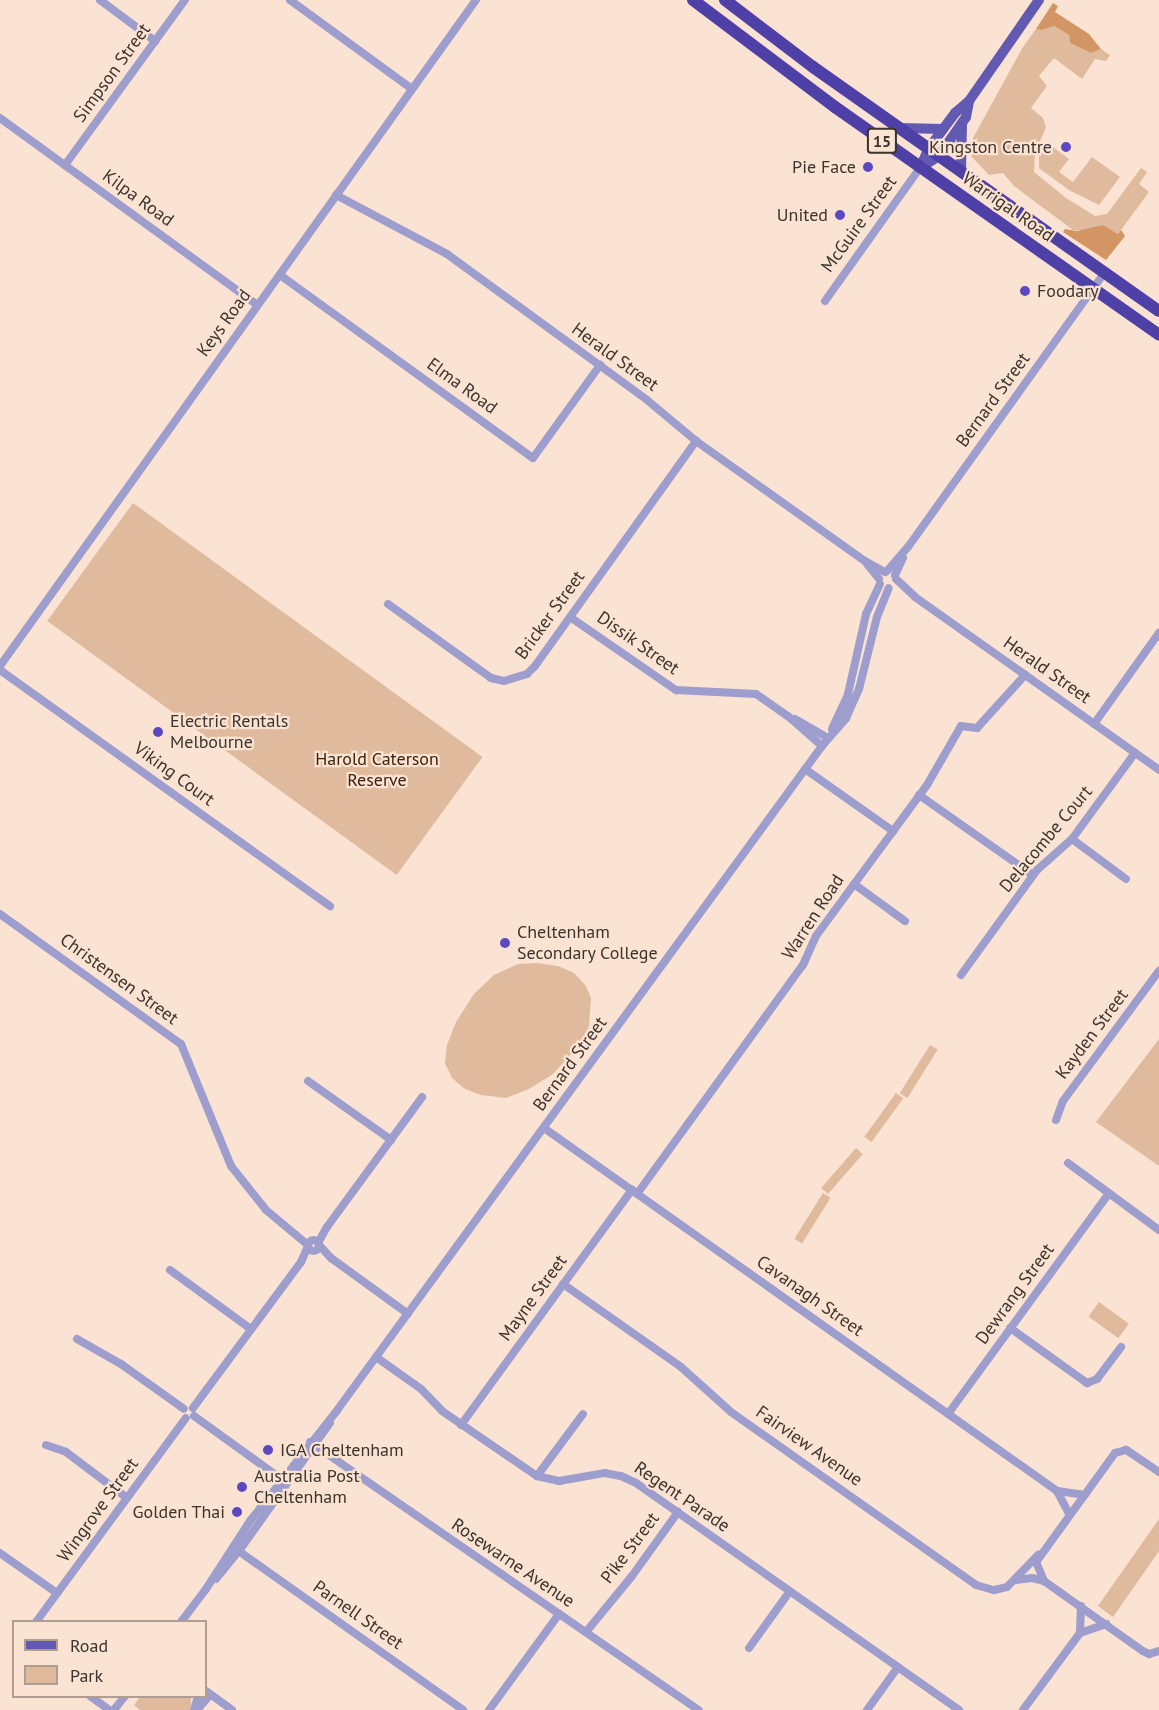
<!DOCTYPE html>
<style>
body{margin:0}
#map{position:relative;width:1159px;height:1710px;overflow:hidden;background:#fae3d2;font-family:"PT Sans",sans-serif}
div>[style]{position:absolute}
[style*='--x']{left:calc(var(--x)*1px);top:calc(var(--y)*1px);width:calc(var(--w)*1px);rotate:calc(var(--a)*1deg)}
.green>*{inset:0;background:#e0ba9c;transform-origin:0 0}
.forest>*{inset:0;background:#d29563}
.minor>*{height:8px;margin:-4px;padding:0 4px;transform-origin:4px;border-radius:4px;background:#9d9dce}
.minor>.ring{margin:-4px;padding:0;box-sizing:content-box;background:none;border:8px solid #9d9dce;border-radius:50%}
.major>*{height:10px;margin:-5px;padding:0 5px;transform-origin:5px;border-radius:5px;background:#625ab2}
.highway>*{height:12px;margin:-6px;padding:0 6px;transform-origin:6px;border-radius:6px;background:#4f40a7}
.dots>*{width:16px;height:16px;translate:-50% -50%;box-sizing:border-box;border:3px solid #fae3d2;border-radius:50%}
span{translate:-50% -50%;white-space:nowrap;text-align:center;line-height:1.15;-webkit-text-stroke:4.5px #fae3d2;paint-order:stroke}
.shield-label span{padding:2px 4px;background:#fae3d2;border:2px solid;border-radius:4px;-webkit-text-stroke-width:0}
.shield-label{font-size:16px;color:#3c332d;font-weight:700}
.street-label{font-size:18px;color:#3c332d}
.poi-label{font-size:18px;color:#3c332d}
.right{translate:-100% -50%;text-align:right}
.left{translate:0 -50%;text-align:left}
.park-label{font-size:18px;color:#3d230d}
.legend{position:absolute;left:12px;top:1620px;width:195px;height:78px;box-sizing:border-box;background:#fae3d2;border:2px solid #ae9d90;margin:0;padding:8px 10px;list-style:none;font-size:18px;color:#3c332d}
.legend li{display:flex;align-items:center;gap:12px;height:30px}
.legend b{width:30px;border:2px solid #ae9d90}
</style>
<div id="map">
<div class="green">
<i style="clip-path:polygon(1054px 26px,1069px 35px,1070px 43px,1091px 53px,1101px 49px,1110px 55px,1106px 61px,1095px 59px,1082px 79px,1054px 58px,1039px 76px,1047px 86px,1031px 108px,1043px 118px,1046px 127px,1035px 153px,1034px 172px,1066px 198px,1095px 216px,1107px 214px,1141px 168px,1147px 172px,1139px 184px,1149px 192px,1118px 234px,1103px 225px,1087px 230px,1073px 230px,1014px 186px,1003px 173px,989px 175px,972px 157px,973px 138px,1023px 47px,1036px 29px,1042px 30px)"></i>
<i style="clip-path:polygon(1046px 142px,1069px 159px,1059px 172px,1073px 182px,1092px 157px,1120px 177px,1099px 205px,1069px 190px,1039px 168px,1039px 154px)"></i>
<i style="left:133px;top:503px;width:432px;height:146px;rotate:36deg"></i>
<i style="clip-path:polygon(537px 963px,558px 966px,574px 973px,586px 986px,591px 998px,589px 1027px,574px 1051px,553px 1074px,529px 1089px,506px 1098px,481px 1095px,465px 1089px,452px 1078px,445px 1063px,447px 1045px,456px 1022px,474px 994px,494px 975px,518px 964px)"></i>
<i style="clip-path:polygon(1159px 1039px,1159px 1166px,1096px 1122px)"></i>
<i style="left:930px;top:1045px;width:9px;height:57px;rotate:32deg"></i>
<i style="left:896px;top:1093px;width:9px;height:54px;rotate:36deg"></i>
<i style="left:856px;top:1148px;width:9px;height:53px;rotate:41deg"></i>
<i style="left:823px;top:1193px;width:9px;height:54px;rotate:32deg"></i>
<i style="left:1099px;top:1302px;width:37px;height:18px;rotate:36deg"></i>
<i style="clip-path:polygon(1159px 1519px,1159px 1551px,1113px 1617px,1098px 1606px)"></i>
<i style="clip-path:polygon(140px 1697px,191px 1697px,191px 1705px,190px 1710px,140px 1710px,134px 1705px)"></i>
</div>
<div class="forest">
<i style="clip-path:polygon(1053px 3px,1058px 6px,1055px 12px,1089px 34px,1101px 49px,1091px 53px,1070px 43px,1069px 35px,1054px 26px,1042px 30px,1036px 29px)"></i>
<i style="clip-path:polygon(1103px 225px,1118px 234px,1121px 230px,1125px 236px,1106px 260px,1063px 232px,1065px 229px,1077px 231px)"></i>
</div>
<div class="minor">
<i style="--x:100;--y:0;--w:69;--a:36.7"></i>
<i style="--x:290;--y:0;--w:151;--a:36.1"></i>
<i style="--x:0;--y:118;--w:318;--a:36"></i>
<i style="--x:65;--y:165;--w:204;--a:-54"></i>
<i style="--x:336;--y:195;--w:126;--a:28"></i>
<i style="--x:447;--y:254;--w:248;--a:36.1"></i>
<i style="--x:647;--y:400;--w:64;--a:39.9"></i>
<i style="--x:696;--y:441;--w:207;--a:35.4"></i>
<i style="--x:865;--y:561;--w:23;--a:29"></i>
<i style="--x:280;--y:275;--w:312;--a:35.9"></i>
<i style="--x:533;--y:458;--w:115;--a:-54.2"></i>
<i style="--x:825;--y:301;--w:163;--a:-54.5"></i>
<i style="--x:867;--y:564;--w:19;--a:51"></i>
<i style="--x:887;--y:571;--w:32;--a:-49"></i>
<i style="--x:908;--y:547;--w:337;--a:-54.4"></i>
<i style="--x:895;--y:575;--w:19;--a:-65"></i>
<i style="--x:896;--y:579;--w:26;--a:43"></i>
<i style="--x:915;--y:597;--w:299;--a:35.3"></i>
<i style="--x:388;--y:604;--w:127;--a:35.7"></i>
<i style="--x:491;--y:678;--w:13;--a:13"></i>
<i style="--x:504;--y:681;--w:24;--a:-17"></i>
<i style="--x:527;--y:674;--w:11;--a:-45"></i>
<i style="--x:535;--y:666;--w:277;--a:-54.4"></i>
<i style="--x:570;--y:617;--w:129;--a:34.6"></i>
<i style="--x:676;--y:690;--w:80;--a:2.9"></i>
<i style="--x:756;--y:694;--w:40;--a:34.9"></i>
<i style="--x:789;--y:717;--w:44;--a:41.3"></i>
<i style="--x:0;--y:666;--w:819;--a:-54.45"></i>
<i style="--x:0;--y:670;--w:406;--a:35.6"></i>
<i style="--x:795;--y:719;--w:38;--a:30"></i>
<i style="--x:1094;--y:724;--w:112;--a:-54.5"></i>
<i style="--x:832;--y:729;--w:38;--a:-65"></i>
<i style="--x:848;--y:694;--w:82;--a:-77.3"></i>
<i style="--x:866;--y:614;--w:33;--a:-65"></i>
<i style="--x:805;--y:769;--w:108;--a:35.2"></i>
<i style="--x:919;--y:795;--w:139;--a:35.1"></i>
<i style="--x:1072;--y:839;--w:67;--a:36.5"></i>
<i style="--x:854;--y:884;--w:63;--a:36"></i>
<i style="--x:0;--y:914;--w:223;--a:35.7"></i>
<i style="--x:181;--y:1044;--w:132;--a:67.7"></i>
<i style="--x:231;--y:1166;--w:56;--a:51.5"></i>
<i style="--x:266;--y:1210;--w:55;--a:39.8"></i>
<i style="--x:961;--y:975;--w:130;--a:-54.1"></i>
<i style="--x:1037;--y:870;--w:47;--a:-41.5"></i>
<i style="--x:1072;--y:839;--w:107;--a:-53.8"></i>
<i style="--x:308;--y:1081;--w:102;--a:35.4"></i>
<i style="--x:1056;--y:1120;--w:20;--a:-70"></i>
<i style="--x:1063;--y:1101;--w:162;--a:-53.6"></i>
<i style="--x:544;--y:1128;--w:628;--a:35.28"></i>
<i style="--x:1057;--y:1491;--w:27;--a:62"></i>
<i style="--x:1068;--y:1163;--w:113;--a:36.4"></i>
<i style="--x:637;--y:1194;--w:283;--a:-54.1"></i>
<i style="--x:803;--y:965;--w:32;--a:-66"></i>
<i style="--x:816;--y:936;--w:187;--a:-53.7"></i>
<i style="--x:927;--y:785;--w:68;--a:-60"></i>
<i style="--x:961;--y:726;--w:16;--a:7"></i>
<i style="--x:977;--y:728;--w:72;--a:-47.8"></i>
<i class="ring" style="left:307.5px;top:1239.5px;width:3px;height:3px"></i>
<i style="--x:318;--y:1243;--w:18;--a:-61"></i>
<i style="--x:327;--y:1227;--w:161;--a:-53.8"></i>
<i style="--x:319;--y:1245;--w:18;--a:47"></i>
<i style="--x:331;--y:1258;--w:95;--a:36"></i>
<i style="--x:170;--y:1270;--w:100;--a:36.1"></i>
<i style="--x:563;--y:1284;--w:144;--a:35.1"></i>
<i style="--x:681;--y:1367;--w:67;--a:42"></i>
<i style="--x:731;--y:1412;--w:300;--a:35.2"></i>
<i style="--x:976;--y:1585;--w:19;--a:16"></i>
<i style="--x:994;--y:1590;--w:13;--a:-13"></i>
<i style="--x:1007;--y:1587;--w:45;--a:-45.9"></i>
<i style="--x:1010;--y:1328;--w:95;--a:35.5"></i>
<i style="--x:1087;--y:1383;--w:11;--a:-22"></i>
<i style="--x:1097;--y:1379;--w:40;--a:-53"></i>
<i style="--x:77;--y:1339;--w:51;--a:29.6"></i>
<i style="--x:121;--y:1364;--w:77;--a:35.5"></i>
<i style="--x:376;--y:1357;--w:55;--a:35.4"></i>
<i style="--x:421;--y:1389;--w:30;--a:46"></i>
<i style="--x:442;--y:1411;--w:115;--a:34.4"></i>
<i style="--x:537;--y:1476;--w:23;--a:13"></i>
<i style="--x:559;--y:1481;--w:47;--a:-9.9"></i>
<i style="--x:605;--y:1473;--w:16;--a:11"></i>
<i style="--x:621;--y:1476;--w:17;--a:25"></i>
<i style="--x:636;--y:1483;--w:395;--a:35.1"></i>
<i style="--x:193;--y:1408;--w:182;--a:-53.5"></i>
<i style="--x:301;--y:1262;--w:17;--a:-66"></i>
<i style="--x:948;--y:1414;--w:273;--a:-53.9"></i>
<i style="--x:194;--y:1416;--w:111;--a:35.8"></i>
<i style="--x:461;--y:1425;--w:291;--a:-54"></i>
<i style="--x:310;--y:1442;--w:472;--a:34.6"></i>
<i style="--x:46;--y:1445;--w:21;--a:19"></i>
<i style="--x:66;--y:1452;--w:76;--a:37"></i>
<i style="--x:1159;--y:1472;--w:40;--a:-146"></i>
<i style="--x:1126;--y:1450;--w:11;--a:165"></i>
<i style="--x:1115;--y:1453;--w:135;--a:125.9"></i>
<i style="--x:1036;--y:1562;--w:21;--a:67"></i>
<i style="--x:1044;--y:1581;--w:121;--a:35.3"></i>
<i style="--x:1143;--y:1651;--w:7;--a:27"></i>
<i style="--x:1149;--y:1654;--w:10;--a:-17"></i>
<i style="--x:537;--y:1476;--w:77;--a:-53.4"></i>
<i style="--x:1057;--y:1491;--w:28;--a:8"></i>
<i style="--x:233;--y:1547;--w:282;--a:35.3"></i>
<i style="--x:0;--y:1553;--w:70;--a:35.1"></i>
<i style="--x:216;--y:1579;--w:36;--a:-51"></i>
<i style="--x:239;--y:1551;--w:157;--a:-54.6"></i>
<i style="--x:1016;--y:1580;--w:16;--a:-7"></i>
<i style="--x:1032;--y:1578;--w:12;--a:14"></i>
<i style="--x:36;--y:1622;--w:253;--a:-53.7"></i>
<i style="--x:181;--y:1622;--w:41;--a:-52.9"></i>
<i style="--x:206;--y:1589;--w:81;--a:-57.1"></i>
<i style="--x:250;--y:1521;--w:142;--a:-51.8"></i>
<i style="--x:338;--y:1409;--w:821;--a:-53.87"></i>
<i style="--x:822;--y:746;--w:37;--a:-49"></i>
<i style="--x:846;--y:718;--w:32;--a:-66"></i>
<i style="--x:859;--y:689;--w:74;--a:-76"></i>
<i style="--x:877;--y:617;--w:31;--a:-68"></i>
<i style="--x:586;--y:1632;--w:72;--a:-50.6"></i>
<i style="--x:632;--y:1576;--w:79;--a:-54.3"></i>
<i style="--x:1080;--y:1633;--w:28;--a:-19"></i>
<i style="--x:749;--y:1648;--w:70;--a:-54.3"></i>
<i style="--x:206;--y:1691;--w:32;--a:36"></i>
<i style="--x:90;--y:1696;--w:24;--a:36"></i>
<i style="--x:114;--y:1710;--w:18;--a:-52"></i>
<i style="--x:194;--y:1710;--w:15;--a:-74"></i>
<i style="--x:197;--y:1710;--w:20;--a:-49"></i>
<i style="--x:489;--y:1710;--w:119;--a:-53.9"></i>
<i style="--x:867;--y:1710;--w:53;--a:-54.2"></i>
<i style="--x:1023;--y:1710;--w:96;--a:-53.5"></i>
<i style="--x:1080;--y:1633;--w:27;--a:-88"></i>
</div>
<div class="major">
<i style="--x:900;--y:128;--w:43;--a:1.3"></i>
<i style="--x:920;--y:168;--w:22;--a:-66"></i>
<i style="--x:929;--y:148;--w:44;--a:-53.4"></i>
<i style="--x:955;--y:113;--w:18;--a:-41"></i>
<i style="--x:969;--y:101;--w:123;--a:-55.3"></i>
<i style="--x:920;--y:168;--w:22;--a:-32"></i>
<i style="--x:939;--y:156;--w:47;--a:-55.3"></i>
<i style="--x:966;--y:117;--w:15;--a:-79"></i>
<i style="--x:961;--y:171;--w:48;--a:-88.8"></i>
</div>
<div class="highway">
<i style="--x:693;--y:0;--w:178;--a:37"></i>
<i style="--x:835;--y:107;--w:396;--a:35.1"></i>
<i style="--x:725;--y:0;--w:111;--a:37.3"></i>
<i style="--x:813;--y:67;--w:423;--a:35.2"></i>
</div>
<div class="dots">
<i style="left:1066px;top:147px;background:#5c49c2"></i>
<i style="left:868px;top:167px;background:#5c49c2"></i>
<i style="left:840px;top:215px;background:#5c49c2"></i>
<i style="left:1025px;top:291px;background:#5c49c2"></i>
<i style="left:158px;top:732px;background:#5c49c2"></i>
<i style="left:505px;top:943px;background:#5c49c2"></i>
<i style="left:268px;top:1450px;background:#5c49c2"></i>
<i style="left:242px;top:1487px;background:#5c49c2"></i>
<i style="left:237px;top:1512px;background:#5c49c2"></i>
</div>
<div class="shield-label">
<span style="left:882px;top:141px">15</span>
</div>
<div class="street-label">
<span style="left:112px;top:73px;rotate:-54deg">Simpson Street</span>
<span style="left:138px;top:198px;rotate:36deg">Kilpa Road</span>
<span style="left:1008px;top:207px;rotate:35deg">Warrigal Road</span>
<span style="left:859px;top:224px;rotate:-54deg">McGuire Street</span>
<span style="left:224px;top:323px;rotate:-54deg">Keys Road</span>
<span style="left:615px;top:357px;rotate:36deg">Herald Street</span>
<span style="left:462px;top:386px;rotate:36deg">Elma Road</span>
<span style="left:993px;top:400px;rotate:-54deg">Bernard Street</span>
<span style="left:550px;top:615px;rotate:-54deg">Bricker Street</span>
<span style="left:638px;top:643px;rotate:35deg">Dissik Street</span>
<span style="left:1047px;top:670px;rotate:35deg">Herald Street</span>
<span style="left:174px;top:774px;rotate:36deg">Viking Court</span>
<span style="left:1046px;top:839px;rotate:-50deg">Delacombe Court</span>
<span style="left:813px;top:917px;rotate:-57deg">Warren Road</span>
<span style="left:119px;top:979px;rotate:36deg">Christensen Street</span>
<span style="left:1092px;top:1034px;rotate:-53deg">Kayden Street</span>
<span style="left:570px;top:1064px;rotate:-54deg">Bernard Street</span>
<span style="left:1015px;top:1294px;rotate:-54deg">Dewrang Street</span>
<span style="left:810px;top:1296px;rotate:35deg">Cavanagh Street</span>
<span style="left:533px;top:1298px;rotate:-54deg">Mayne Street</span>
<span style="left:809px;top:1446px;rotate:35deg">Fairview Avenue</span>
<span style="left:682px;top:1497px;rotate:34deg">Regent Parade</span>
<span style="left:98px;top:1510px;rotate:-54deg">Wingrove Street</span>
<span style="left:630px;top:1548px;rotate:-53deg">Pike Street</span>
<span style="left:513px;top:1563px;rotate:34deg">Rosewarne Avenue</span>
<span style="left:358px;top:1615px;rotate:35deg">Parnell Street</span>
</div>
<div class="poi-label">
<span class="right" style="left:1052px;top:147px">Kingston Centre</span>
<span class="right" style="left:856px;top:167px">Pie Face</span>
<span class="right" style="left:828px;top:215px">United</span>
<span class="left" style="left:1037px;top:291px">Foodary</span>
<span class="left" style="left:170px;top:732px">Electric Rentals<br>Melbourne</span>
<span class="left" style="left:517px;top:943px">Cheltenham<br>Secondary College</span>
<span class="left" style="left:280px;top:1450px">IGA Cheltenham</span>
<span class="left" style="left:254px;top:1487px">Australia Post<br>Cheltenham</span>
<span class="right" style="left:225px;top:1512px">Golden Thai</span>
</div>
<div class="park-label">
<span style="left:377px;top:770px">Harold Caterson<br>Reserve</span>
</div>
<ul class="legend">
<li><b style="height:8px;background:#625ab2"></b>Road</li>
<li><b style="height:16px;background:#e0ba9c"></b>Park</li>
</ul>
</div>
